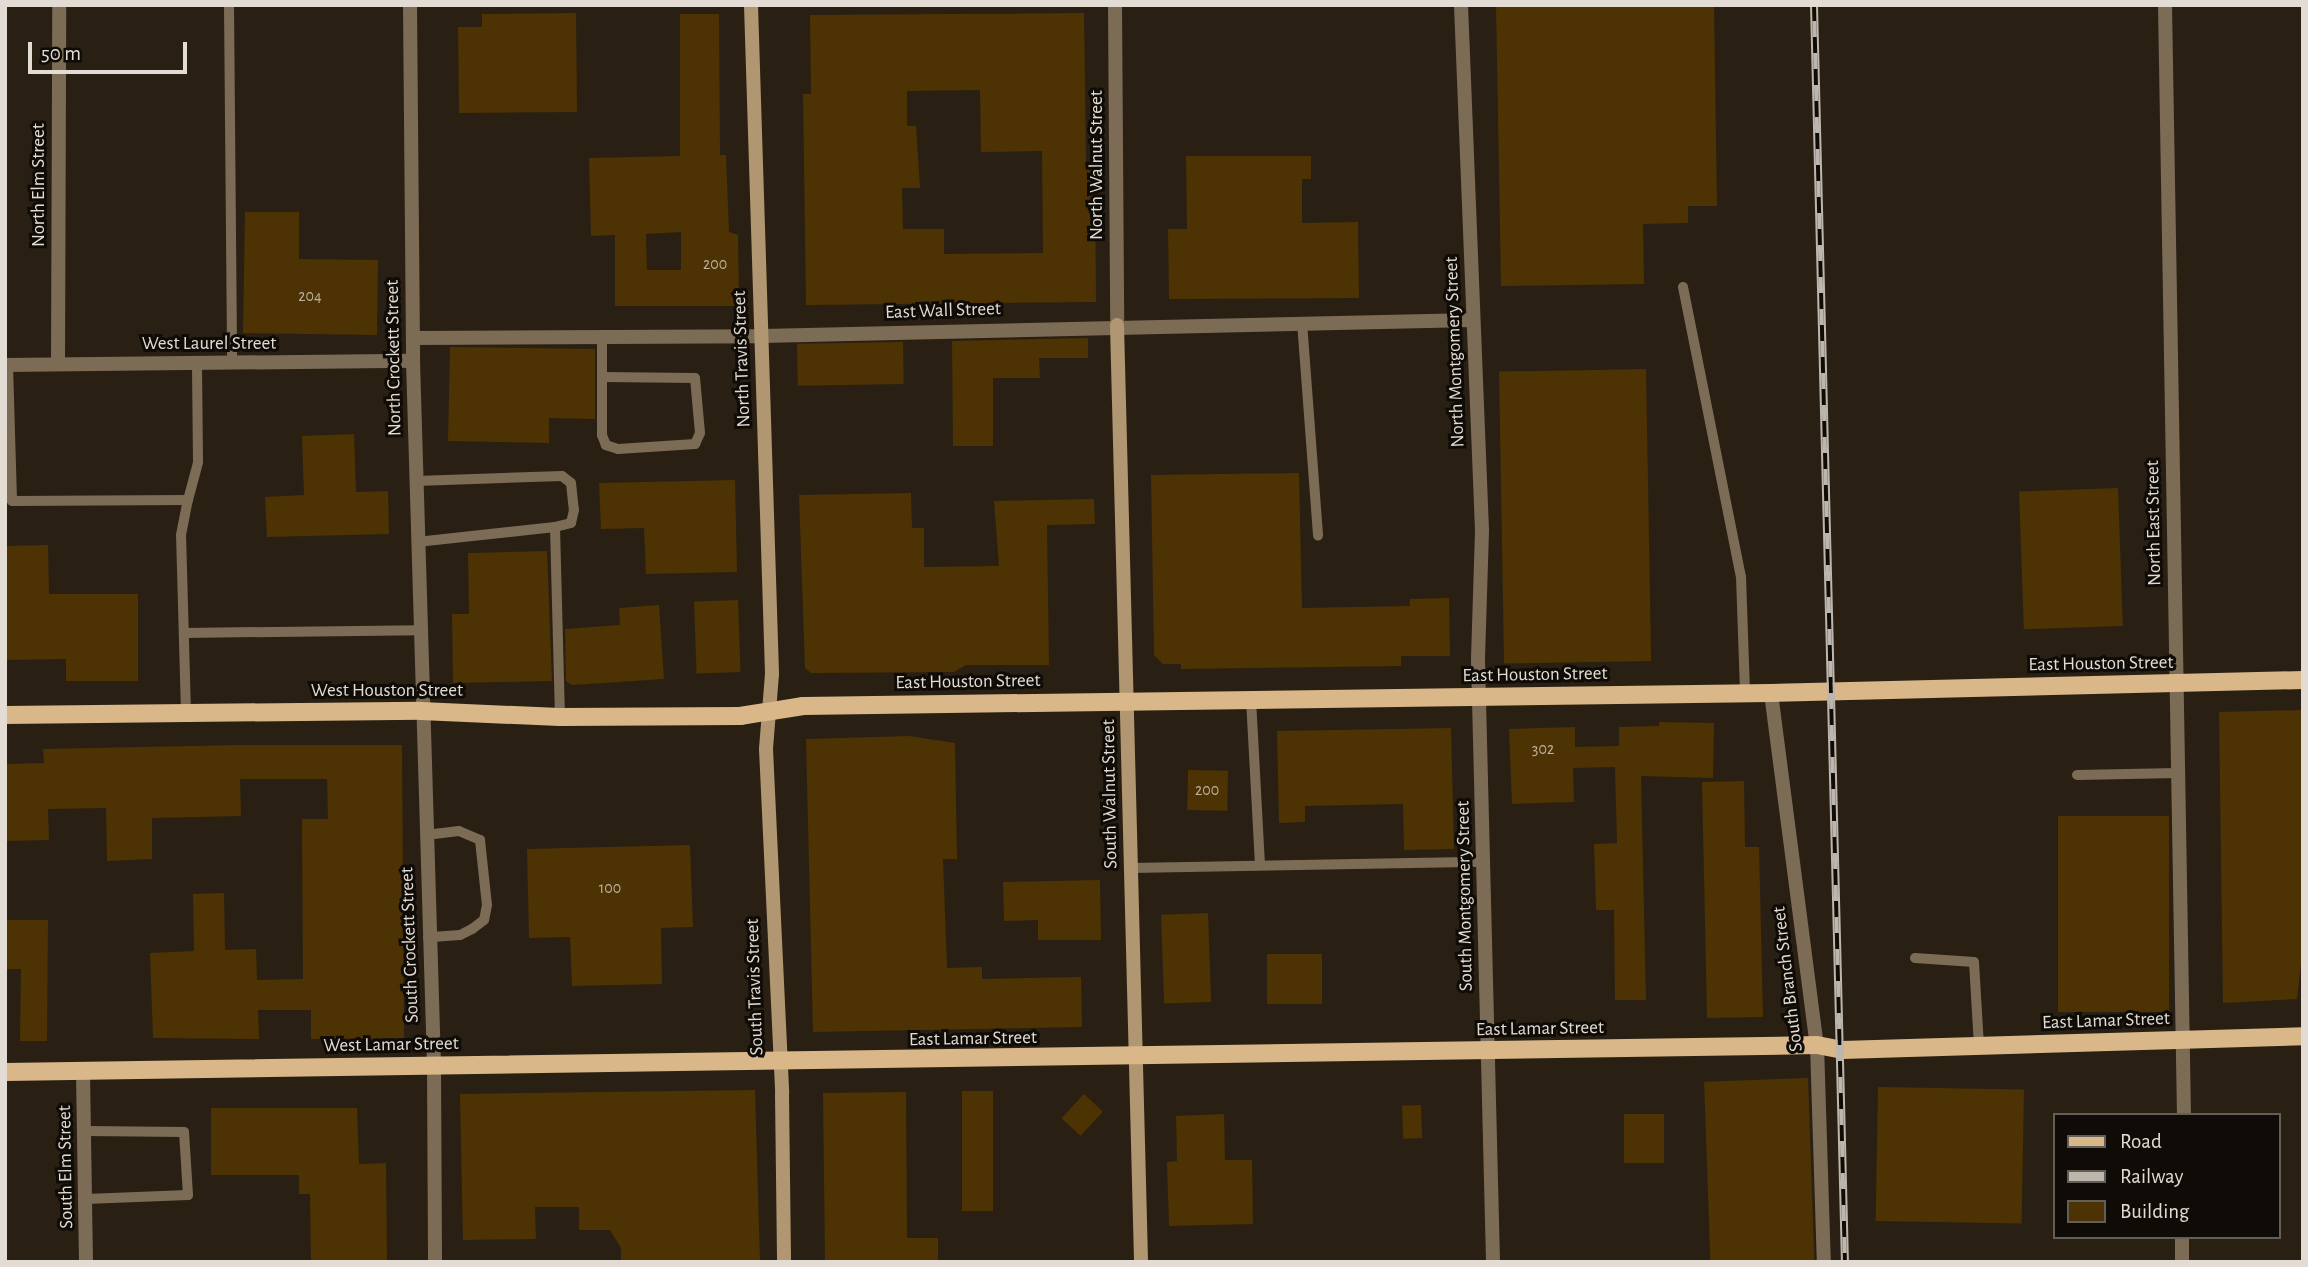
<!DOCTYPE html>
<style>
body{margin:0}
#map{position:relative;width:2308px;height:1267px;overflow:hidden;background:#292013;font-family:"Alegreya Sans",sans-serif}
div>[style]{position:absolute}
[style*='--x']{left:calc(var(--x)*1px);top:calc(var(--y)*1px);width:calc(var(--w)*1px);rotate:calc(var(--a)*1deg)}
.building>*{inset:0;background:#4d3203;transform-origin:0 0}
.lane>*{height:10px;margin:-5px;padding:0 5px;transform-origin:5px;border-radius:5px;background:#7c6c56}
.street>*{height:14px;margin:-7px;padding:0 7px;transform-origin:7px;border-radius:7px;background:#7c6c56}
.secondary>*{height:14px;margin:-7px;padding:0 7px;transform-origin:7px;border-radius:7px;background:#b19672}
.primary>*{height:18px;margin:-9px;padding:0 9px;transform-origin:9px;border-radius:9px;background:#d9b788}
.rail>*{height:8px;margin-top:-4px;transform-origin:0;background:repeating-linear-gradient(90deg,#0f0b06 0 16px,#bdb6ad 0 32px);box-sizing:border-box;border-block:2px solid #bdb6ad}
span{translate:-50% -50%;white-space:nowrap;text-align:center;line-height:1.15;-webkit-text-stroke:6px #0f0b06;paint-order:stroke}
.number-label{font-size:16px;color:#bdb2a0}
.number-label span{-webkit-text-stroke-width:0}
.street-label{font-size:19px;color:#e2dcd4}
.frame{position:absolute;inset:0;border:7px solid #e2dcd4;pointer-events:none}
.legend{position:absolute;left:2053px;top:1113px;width:228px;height:126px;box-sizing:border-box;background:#0f0b06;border:2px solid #635f58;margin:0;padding:9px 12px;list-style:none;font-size:21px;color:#e2dcd4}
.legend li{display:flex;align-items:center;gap:14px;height:35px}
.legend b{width:35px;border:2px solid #635f58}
.scale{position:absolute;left:28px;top:42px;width:159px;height:32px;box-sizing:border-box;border:4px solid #e2dcd4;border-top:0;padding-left:9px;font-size:21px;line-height:24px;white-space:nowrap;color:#e2dcd4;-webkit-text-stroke:5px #0f0b06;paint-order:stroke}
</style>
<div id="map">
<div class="building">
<i style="clip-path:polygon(1496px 5px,1714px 5px,1717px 206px,1688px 206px,1688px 223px,1643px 224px,1644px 284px,1501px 286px)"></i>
<i style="clip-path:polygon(576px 13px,577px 112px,459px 113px,458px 27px,482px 27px,482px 14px)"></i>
<i style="clip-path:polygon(evenodd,1084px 13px,1086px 162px,1095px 162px,1096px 302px,806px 305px,803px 94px,811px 94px,810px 15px,1084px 13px,980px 90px,981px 152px,1042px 151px,1043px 253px,944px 254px,944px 229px,903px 229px,902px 188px,920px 188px,916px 126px,907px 126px,907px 91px,980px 90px)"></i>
<i style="clip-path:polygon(evenodd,680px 14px,719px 14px,720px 155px,726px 155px,729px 232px,738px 235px,739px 306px,615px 306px,615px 235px,591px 236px,589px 158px,680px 156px,680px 14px,681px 232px,681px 270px,647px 270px,646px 234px,681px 232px)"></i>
<i style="clip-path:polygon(1186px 156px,1311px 156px,1311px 179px,1302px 179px,1302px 223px,1358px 222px,1359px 298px,1169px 299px,1168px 229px,1187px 229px)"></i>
<i style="clip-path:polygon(245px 212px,299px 212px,299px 259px,378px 260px,377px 335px,243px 333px)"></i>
<i style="clip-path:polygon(1088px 338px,1088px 358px,1039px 358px,1040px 378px,993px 378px,993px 446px,953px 446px,952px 341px)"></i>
<i style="left:903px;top:342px;width:42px;height:106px;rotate:89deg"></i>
<i style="clip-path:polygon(450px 347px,595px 349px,595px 419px,549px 418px,549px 443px,448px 441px)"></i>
<i style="left:1646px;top:369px;width:292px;height:147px;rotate:89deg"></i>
<i style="clip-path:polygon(354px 434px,356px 492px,388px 491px,389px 534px,267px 537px,265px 497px,304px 495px,302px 436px)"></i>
<i style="clip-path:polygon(1299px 473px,1302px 608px,1410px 606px,1410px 599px,1449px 598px,1450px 656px,1401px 656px,1401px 666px,1181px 669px,1181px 664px,1163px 664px,1154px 655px,1151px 475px)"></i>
<i style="clip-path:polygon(735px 480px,737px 572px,646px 574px,644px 528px,601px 529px,599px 483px)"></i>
<i style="left:2118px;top:488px;width:138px;height:99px;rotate:88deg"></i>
<i style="clip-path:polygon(911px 493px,912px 528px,924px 528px,924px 567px,999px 566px,994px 501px,1094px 499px,1095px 524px,1047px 525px,1049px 665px,966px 665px,954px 672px,811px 673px,805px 668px,799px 495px)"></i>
<i style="clip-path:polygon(48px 545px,49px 594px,138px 594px,138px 681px,66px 681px,66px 659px,5px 660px,5px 546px)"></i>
<i style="clip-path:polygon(547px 551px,552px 681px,453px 683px,452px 614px,469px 614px,468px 553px)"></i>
<i style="left:738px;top:600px;width:72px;height:44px;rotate:88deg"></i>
<i style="clip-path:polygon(659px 605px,664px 679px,572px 685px,566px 681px,565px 629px,620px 625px,619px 608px)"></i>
<i style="clip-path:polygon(2303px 710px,2303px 946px,2297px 999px,2223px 1003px,2219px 712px)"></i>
<i style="clip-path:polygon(1659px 722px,1714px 723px,1713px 778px,1641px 776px,1646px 1000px,1615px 1000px,1614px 910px,1596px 910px,1594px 844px,1617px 843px,1615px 767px,1573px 768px,1574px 802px,1512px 804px,1509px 729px,1575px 727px,1575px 747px,1619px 746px,1619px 727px,1659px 726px)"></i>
<i style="clip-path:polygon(1451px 728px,1454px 849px,1404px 850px,1403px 804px,1305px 806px,1305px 822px,1279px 823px,1277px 731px)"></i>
<i style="clip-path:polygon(909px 736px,955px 743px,957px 859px,943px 859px,947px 968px,982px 967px,982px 979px,1081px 977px,1082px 1027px,813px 1032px,806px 739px)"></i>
<i style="clip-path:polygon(239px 745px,402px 745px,404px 1038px,311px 1039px,311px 1010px,258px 1010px,259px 1039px,153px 1038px,150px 953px,194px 951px,193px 894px,224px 893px,225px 950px,256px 949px,257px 980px,303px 979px,302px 819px,328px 819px,327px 779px,240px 779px,241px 816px,152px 818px,152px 859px,107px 861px,106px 808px,48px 809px,49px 840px,5px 841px,5px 764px,44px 763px,43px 749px)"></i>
<i style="left:1188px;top:770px;width:40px;height:40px;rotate:1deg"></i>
<i style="clip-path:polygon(1744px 781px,1745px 847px,1759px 847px,1763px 1017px,1707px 1018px,1702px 782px)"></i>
<i style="left:2058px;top:816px;width:111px;height:196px"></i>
<i style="clip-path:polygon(690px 845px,693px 927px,661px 928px,662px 984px,572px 986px,570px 937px,529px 938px,527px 849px)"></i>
<i style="clip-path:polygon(1100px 880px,1101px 940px,1038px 940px,1038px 920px,1004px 921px,1003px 882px)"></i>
<i style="left:1208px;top:913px;width:89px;height:47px;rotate:88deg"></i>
<i style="clip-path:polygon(5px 920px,48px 920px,47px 1041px,20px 1041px,21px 969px,5px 969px)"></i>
<i style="left:1267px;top:954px;width:55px;height:50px"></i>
<i style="left:1808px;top:1078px;width:184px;height:104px;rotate:88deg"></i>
<i style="left:1878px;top:1087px;width:146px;height:134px;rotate:1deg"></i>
<i style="clip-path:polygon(755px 1090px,760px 1262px,621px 1262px,621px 1248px,610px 1230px,579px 1230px,579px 1207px,535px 1207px,536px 1239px,463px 1240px,460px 1094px)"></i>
<i style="left:962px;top:1091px;width:31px;height:120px"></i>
<i style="clip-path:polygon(906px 1092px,907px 1238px,938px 1238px,938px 1262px,825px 1262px,823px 1093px)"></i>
<i style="left:1084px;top:1094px;width:26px;height:33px;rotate:43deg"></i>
<i style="left:1421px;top:1105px;width:33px;height:19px;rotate:88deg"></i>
<i style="clip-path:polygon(211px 1108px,357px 1108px,359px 1164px,386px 1163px,387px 1262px,311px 1262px,310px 1194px,299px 1194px,299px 1175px,211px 1175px)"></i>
<i style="clip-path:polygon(1224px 1114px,1225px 1160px,1252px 1160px,1253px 1224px,1169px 1226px,1167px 1162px,1177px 1161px,1176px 1116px)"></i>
<i style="left:1664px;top:1114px;width:49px;height:40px;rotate:90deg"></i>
</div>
<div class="lane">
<i style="--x:229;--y:5;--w:358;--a:89.5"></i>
<i style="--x:1683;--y:287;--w:296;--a:78.7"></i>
<i style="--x:1741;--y:577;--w:116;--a:88"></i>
<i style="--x:1302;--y:322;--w:214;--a:85.7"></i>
<i style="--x:8;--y:365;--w:136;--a:88.3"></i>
<i style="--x:12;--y:501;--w:176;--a:-0.3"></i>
<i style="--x:188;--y:500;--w:39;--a:-75"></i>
<i style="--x:198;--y:462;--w:99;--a:-90.6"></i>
<i style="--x:602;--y:377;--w:93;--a:0.6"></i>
<i style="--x:695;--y:378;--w:55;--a:84.8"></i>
<i style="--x:700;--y:433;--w:12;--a:114"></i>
<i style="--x:695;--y:444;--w:77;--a:176.3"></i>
<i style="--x:618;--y:449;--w:13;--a:-162"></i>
<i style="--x:606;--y:445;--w:11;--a:-112"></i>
<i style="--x:602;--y:435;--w:98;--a:-90"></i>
<i style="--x:416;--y:481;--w:146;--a:-2"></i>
<i style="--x:562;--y:476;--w:11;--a:38"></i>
<i style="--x:571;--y:483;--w:27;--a:84"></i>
<i style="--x:574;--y:510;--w:13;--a:103"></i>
<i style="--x:571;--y:523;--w:16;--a:166"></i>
<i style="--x:555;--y:527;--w:139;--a:173.8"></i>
<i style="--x:555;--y:527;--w:190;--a:88.5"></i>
<i style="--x:184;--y:633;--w:235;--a:-0.7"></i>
<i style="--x:1251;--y:699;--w:166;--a:86.9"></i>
<i style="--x:186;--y:713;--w:178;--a:-91.6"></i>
<i style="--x:181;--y:535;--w:36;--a:-79"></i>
<i style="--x:2077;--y:775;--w:101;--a:-1.1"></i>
<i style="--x:426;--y:835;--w:33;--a:-7"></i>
<i style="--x:459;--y:831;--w:23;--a:23"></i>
<i style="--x:480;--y:840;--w:65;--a:83.9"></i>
<i style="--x:487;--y:905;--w:15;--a:101"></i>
<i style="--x:484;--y:920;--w:15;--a:143"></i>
<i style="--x:472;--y:929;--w:13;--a:153"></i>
<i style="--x:460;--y:935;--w:32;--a:176"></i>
<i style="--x:1131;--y:868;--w:352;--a:-1"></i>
<i style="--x:1915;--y:958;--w:59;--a:3.9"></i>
<i style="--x:1974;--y:962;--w:84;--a:86.6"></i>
<i style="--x:86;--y:1199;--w:102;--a:-2.2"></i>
<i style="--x:188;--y:1195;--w:63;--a:-93.6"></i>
<i style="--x:184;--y:1132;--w:98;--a:-179.4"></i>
</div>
<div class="street">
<i style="--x:410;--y:5;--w:356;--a:89.5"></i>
<i style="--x:413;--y:361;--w:704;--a:88.29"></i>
<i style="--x:434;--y:1065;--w:197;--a:89.7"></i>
<i style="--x:1115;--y:5;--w:320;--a:89.6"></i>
<i style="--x:1461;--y:5;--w:526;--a:87.71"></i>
<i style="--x:1482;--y:531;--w:129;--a:91.8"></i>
<i style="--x:1478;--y:660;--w:602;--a:88.57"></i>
<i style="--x:2165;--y:5;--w:1110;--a:89.02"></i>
<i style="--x:413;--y:338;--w:348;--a:-0.3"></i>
<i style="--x:761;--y:336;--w:712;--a:-1.29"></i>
<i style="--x:58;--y:364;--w:359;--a:-89.8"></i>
<i style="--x:5;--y:365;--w:408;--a:-0.6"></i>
<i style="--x:1771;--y:693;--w:355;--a:82.6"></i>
<i style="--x:1817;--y:1045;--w:217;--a:88.2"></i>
<i style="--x:83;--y:1072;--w:190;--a:89.1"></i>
<i style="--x:2182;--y:1262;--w:25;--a:-90"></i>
</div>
<div class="secondary">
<i style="--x:751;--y:5;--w:669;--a:88.2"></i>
<i style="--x:772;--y:674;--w:75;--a:94.6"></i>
<i style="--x:766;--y:749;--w:345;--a:87.3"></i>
<i style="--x:782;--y:1094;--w:168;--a:89.3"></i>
<i style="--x:1117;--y:325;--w:937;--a:88.53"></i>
</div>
<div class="primary">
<i style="--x:5;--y:715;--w:416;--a:-0.6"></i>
<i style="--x:421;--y:711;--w:139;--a:2.5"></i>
<i style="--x:560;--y:717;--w:180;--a:-0.3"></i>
<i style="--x:740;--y:716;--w:64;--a:-9"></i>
<i style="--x:803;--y:706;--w:968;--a:-0.77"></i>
<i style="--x:1771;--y:693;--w:532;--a:-1.4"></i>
<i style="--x:5;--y:1072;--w:1812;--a:-0.85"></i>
<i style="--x:1817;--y:1045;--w:25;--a:11"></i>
<i style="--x:1842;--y:1050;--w:461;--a:-1.7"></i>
</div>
<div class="rail">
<i style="--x:1814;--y:5;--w:1257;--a:88.59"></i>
</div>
<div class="number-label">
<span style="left:715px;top:264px">200</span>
<span style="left:310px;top:296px">204</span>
<span style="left:1543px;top:749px">302</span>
<span style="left:1207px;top:790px">200</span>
<span style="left:610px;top:888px">100</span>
</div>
<div class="street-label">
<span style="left:1097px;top:165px;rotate:-90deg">North Walnut Street</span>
<span style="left:39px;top:185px;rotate:-90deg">North Elm Street</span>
<span style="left:943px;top:311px;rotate:-2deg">East Wall Street</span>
<span style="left:209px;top:344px">West Laurel Street</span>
<span style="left:1455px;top:352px;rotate:-92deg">North Montgomery Street</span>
<span style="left:394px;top:358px;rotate:-91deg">North Crockett Street</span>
<span style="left:742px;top:359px;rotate:-92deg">North Travis Street</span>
<span style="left:2154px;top:523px;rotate:-91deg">North East Street</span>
<span style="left:2101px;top:664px;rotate:-1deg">East Houston Street</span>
<span style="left:1535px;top:675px;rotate:-1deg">East Houston Street</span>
<span style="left:968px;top:682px;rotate:-1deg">East Houston Street</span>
<span style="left:387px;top:691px">West Houston Street</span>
<span style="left:1110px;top:794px;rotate:-91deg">South Walnut Street</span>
<span style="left:1465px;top:896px;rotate:-91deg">South Montgomery Street</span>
<span style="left:410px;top:945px;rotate:-92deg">South Crockett Street</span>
<span style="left:1788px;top:979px;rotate:-97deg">South Branch Street</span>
<span style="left:755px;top:987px;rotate:-92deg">South Travis Street</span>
<span style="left:2106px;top:1021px;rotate:-2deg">East Lamar Street</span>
<span style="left:1540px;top:1029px;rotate:-1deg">East Lamar Street</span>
<span style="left:973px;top:1039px;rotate:-1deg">East Lamar Street</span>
<span style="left:391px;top:1045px;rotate:-1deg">West Lamar Street</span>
<span style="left:66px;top:1167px;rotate:-91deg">South Elm Street</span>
</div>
<div class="frame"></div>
<ul class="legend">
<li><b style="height:9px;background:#d9b788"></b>Road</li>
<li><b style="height:9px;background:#bdb6ad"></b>Railway</li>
<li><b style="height:19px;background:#4d3203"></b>Building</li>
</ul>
<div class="scale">50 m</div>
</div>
